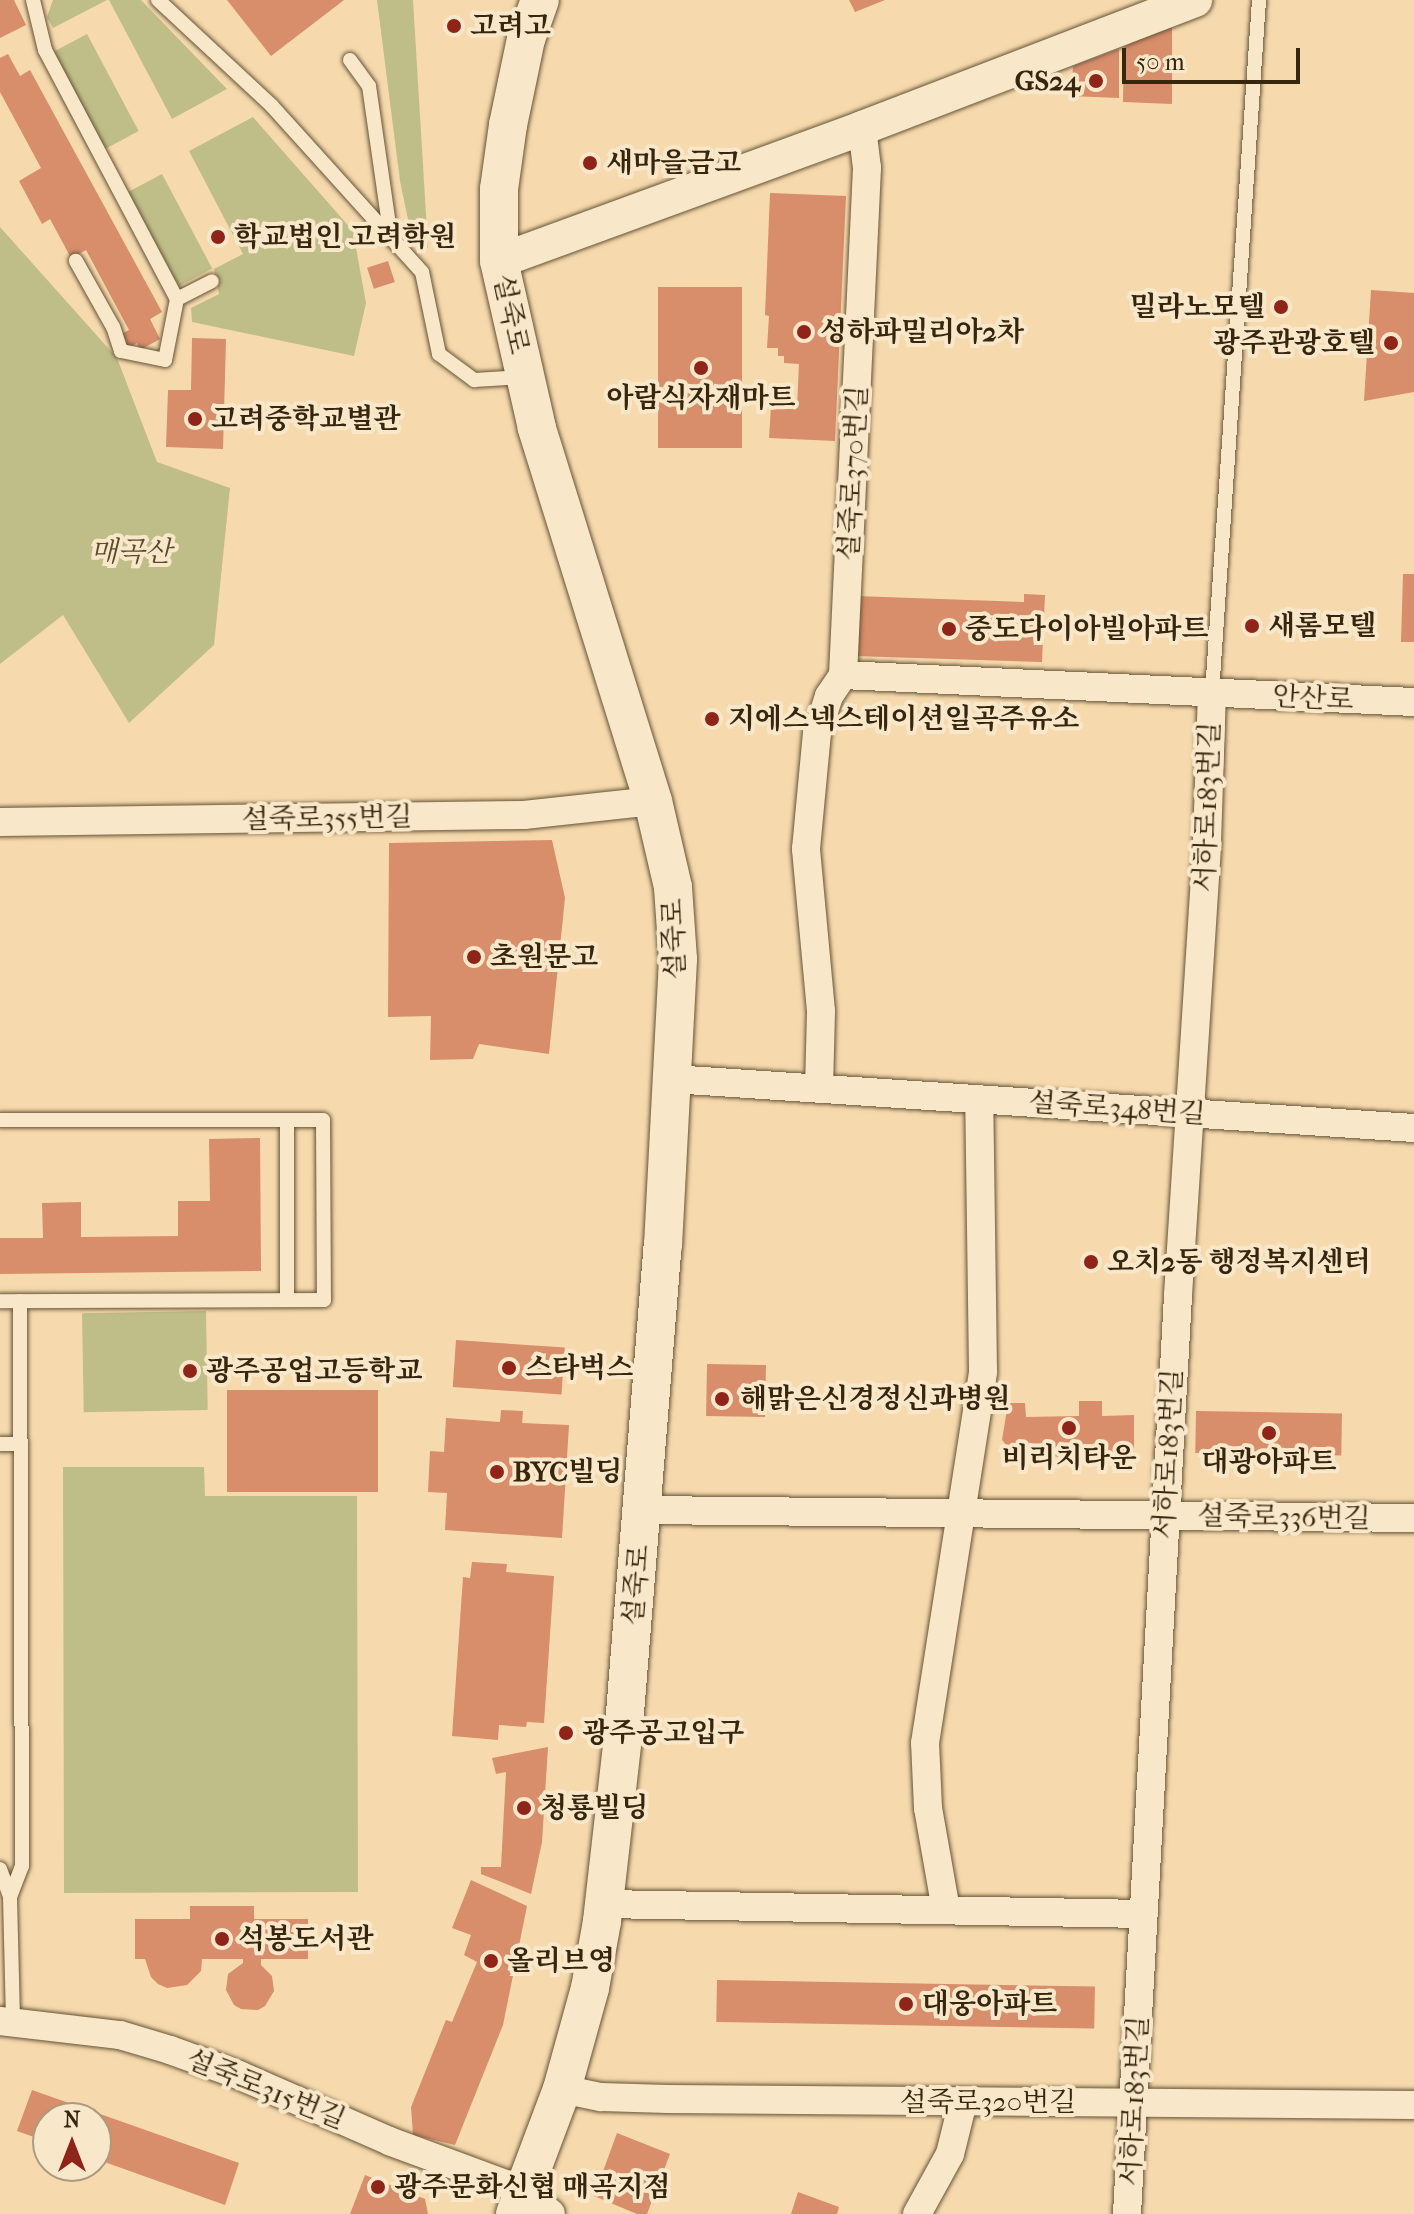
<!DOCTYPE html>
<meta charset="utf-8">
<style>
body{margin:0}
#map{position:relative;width:1414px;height:2214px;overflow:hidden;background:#f6daad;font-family:"IM FELL French Canon","Noto Serif KR",serif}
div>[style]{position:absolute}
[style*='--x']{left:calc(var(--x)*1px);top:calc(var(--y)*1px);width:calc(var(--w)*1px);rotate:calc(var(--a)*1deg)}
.green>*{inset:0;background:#c0be88;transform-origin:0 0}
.building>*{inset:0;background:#d88d6b;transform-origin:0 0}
.roads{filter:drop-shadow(0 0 2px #665336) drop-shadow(0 0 2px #665336)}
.service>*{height:14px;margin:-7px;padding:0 7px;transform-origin:7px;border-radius:7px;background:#f9e7ca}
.minor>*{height:28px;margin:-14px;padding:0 14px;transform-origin:14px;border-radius:14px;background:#f9e7ca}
.tertiary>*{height:34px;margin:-17px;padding:0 17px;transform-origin:17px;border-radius:17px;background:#f9e7ca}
.secondary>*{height:38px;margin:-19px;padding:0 19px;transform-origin:19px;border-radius:19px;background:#f9e7ca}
.dots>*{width:22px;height:22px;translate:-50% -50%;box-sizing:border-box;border:4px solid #f9e7ca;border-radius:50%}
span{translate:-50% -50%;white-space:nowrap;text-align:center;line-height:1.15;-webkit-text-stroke:8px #f9e7ca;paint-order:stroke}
.poi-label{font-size:28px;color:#36260e;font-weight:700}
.left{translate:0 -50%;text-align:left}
.right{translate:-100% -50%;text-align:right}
.street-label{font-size:28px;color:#36260e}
.park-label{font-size:28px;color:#584c2c;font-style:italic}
.north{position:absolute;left:32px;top:2102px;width:80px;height:80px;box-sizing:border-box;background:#f9e7ca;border:2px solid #ab9a7f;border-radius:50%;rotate:0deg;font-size:22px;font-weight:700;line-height:32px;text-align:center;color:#36260e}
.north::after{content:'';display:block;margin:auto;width:28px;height:36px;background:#8f2418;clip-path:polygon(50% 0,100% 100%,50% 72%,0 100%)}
.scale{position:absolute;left:1122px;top:48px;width:178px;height:36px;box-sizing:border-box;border:4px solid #36260e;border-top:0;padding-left:10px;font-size:24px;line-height:28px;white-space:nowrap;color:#36260e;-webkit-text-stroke:6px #f9e7ca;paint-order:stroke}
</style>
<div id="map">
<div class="green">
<i style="clip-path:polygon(53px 0,107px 0,53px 28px,47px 17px)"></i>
<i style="clip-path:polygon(109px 0,141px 0,227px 89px,172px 119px)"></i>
<i style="clip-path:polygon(377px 0,413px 0,428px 248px,420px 245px,410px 229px,400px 181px)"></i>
<i style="left:87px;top:34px;width:110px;height:39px;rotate:62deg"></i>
<i style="clip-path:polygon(253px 117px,353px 231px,366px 303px,354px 356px,192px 322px,191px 308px,219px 294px,214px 269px,243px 254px,189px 151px)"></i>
<i style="left:162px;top:174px;width:107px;height:38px;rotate:62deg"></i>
<i style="clip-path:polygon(0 227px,117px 358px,157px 462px,230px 488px,214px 645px,129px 723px,63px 615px,0 664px)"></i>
<i style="left:206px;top:1311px;width:99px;height:124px;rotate:89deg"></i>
<i style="clip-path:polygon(63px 1467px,204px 1467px,205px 1496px,357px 1496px,358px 1892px,64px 1893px)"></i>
</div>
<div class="building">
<i style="clip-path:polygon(0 0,14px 0,26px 25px,0 38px)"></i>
<i style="clip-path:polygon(227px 0,344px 0,271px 56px)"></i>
<i style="clip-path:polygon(849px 0,885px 0,855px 12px)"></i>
<i style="clip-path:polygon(1172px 22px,1172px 104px,1123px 102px,1124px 47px)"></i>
<i style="clip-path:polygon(1119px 49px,1119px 98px,1071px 96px,1073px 66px)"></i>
<i style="clip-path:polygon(8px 54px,20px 76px,30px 70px,162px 312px,150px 319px,160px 339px,140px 350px,137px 343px,125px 350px,117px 336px,129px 330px,86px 250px,71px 258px,50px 219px,42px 224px,19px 181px,41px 168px,0 92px,0 58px)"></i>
<i style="clip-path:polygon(770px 193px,846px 196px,835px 441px,769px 438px,771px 406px,797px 407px,799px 364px,784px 363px,784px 356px,778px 356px,778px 348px,767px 348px,769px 316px,765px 315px)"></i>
<i style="left:388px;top:261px;width:22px;height:22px;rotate:72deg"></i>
<i style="left:742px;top:287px;width:161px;height:84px;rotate:90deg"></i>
<i style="clip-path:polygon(1371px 290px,1414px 293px,1414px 392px,1364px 401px)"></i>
<i style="clip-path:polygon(192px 338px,226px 339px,223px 449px,166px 447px,168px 390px,191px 390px)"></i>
<i style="clip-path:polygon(1403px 574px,1414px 574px,1414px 642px,1401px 642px)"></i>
<i style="clip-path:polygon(1024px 594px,1045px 595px,1042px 662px,854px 656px,856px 596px,1024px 602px)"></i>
<i style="clip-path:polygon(552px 840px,565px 898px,549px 1054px,479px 1044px,473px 1059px,430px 1060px,431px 1016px,388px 1017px,389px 843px)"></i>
<i style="clip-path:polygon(260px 1138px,261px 1271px,0 1274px,0 1238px,43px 1238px,42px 1203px,81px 1202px,81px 1237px,178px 1236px,178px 1201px,210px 1201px,209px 1139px)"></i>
<i style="left:456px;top:1340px;width:109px;height:47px;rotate:4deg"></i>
<i style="left:707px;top:1364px;width:59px;height:52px;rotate:1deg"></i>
<i style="left:227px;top:1390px;width:151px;height:102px"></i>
<i style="clip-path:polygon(1079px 1401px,1102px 1401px,1102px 1416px,1134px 1415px,1134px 1456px,1007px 1457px,1007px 1446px,1002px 1440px,1008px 1403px,1025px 1403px,1026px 1417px,1079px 1416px)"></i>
<i style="clip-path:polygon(501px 1410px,523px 1411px,522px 1423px,569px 1425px,562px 1538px,445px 1530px,447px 1493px,428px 1492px,430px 1451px,444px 1452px,446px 1418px,500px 1422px)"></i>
<i style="left:1196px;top:1411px;width:146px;height:42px;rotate:1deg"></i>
<i style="clip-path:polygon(472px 1562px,507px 1564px,506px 1572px,554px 1576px,544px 1723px,527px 1722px,526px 1727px,499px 1725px,498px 1740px,452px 1736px,463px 1577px,470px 1578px)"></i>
<i style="clip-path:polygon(548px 1747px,542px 1842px,531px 1894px,481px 1874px,481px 1867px,501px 1867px,506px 1772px,496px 1774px,492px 1758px)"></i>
<i style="clip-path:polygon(471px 1880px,527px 1906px,503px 2025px,455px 2145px,413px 2135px,411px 2107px,446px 2020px,452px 2022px,477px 1962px,464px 1955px,471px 1935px,452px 1928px)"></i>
<i style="clip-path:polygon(190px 1906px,254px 1906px,254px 1919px,308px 1919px,308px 1959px,261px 1959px,261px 1965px,272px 1976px,274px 1991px,265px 2006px,258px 2010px,241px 2009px,234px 2005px,226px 1990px,228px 1974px,243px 1963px,243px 1959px,202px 1959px,201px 1971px,187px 1985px,167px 1988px,158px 1984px,151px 1977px,145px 1959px,135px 1959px,135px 1919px,190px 1919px)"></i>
<i style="left:717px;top:1980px;width:378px;height:42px;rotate:1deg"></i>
<i style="clip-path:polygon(32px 2090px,239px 2163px,225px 2205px,96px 2159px,96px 2118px,48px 2118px,48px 2142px,17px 2131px)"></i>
<i style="clip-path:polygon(617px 2133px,670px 2154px,647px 2214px,637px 2214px,594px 2196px)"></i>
<i style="clip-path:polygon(365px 2175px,425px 2199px,428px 2214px,350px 2214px)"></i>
<i style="clip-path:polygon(798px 2192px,839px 2207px,837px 2214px,791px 2214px)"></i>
</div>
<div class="roads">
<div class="service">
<i style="--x:33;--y:0;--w:51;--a:76.5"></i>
<i style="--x:45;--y:50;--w:282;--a:62.1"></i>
<i style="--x:177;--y:299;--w:62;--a:101.1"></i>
<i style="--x:165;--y:360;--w:45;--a:-168.4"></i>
<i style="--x:121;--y:351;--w:25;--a:-108"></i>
<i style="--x:113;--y:327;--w:76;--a:-119.3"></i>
<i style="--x:158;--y:0;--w:154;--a:42.9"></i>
<i style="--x:271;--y:105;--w:225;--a:47.9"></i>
<i style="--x:422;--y:272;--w:84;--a:78.3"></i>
<i style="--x:439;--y:354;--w:44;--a:36.6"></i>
<i style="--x:474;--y:380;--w:50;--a:-3.4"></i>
<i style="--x:350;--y:60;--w:32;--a:54"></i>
<i style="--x:369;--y:86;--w:154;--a:81.8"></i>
<i style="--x:177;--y:299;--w:39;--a:-27"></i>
<i style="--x:1212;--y:693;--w:695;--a:-86.12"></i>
<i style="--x:0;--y:1120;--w:323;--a:0"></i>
<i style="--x:323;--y:1120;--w:180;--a:89.7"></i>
<i style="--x:324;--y:1300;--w:324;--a:179.8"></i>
<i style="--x:287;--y:1300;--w:180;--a:-90"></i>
<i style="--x:0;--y:1444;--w:21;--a:0"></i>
<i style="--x:0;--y:1869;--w:30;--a:70"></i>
<i style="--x:10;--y:1897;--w:125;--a:88.6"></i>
<i style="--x:10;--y:1897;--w:33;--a:-69"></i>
<i style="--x:22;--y:1866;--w:565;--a:-90.2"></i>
</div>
<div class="minor">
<i style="--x:843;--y:675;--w:572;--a:2.71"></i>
<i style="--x:843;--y:675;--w:508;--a:-87.29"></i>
<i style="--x:867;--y:168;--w:40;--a:-97.1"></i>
<i style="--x:0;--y:822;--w:524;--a:-0.77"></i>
<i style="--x:524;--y:815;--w:130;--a:-6.2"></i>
<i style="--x:672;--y:1079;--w:744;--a:3.78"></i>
<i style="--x:819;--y:1088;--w:77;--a:-88.5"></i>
<i style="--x:821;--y:1011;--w:163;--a:-95.3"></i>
<i style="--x:806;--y:849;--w:117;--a:-84.6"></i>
<i style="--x:817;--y:733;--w:39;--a:-72"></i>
<i style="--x:829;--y:696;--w:25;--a:-56"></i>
<i style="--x:642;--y:1510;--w:772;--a:0.59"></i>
<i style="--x:604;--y:1904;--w:539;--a:1.06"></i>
<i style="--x:946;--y:1910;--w:104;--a:-100"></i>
<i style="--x:928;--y:1808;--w:65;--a:-92.6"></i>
<i style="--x:925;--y:1743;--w:376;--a:-81.1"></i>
<i style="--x:983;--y:1371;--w:272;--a:-90.8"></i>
<i style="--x:0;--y:2021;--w:121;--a:6.7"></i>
<i style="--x:120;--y:2035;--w:52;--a:16.7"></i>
<i style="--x:170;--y:2050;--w:73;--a:19.9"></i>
<i style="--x:239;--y:2075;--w:164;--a:23.7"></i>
<i style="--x:389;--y:2141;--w:144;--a:20.3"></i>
<i style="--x:524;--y:2191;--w:35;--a:40"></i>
<i style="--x:562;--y:2089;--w:40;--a:12"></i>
<i style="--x:601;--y:2097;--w:67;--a:1.7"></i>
<i style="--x:668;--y:2099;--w:746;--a:0.46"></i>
<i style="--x:917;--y:2214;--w:68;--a:-61.2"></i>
<i style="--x:950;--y:2154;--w:54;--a:-76"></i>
<i style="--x:1127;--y:2214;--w:920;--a:-86.82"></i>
<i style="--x:1178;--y:1295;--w:454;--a:-86.3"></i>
<i style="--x:1207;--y:842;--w:149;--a:-88.1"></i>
</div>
<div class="tertiary">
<i style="--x:499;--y:261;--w:387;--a:-20.1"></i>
<i style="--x:862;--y:128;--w:357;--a:-21"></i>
</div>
<div class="secondary">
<i style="--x:515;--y:2214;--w:134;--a:-69.4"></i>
<i style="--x:562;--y:2089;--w:105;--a:-74.5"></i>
<i style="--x:590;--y:1988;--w:68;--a:-79.8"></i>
<i style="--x:602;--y:1921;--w:184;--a:-83.5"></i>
<i style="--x:623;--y:1738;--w:494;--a:-85.4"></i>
<i style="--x:663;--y:1246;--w:287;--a:-87"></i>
<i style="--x:678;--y:959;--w:72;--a:-94"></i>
<i style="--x:673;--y:887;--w:88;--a:-103.1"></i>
<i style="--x:653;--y:801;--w:391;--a:-107.3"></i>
<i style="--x:537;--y:428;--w:171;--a:-102.8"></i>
<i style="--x:499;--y:261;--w:72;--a:-90"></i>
<i style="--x:499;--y:189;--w:65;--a:-82"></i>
<i style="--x:508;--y:125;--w:88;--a:-78.2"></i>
<i style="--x:526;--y:39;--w:41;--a:-70.3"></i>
</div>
</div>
<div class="dots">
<i style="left:454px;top:26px;background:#8f2418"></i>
<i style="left:1096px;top:81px;background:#8f2418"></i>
<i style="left:590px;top:163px;background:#8f2418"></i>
<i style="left:218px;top:237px;background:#8f2418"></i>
<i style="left:1281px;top:307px;background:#8f2418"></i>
<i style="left:804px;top:332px;background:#8f2418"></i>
<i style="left:1391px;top:343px;background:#8f2418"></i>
<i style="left:701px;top:368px;background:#8f2418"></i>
<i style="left:195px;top:419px;background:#8f2418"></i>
<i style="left:1252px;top:626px;background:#8f2418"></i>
<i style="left:949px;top:629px;background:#8f2418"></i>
<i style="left:712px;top:719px;background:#8f2418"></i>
<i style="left:474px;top:957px;background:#8f2418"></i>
<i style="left:1091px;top:1262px;background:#8f2418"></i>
<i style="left:509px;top:1368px;background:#8f2418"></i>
<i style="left:190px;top:1371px;background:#8f2418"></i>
<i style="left:722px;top:1399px;background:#8f2418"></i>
<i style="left:1069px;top:1428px;background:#8f2418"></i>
<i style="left:1269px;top:1433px;background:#8f2418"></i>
<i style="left:497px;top:1472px;background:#8f2418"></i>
<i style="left:566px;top:1733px;background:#8f2418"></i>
<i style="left:524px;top:1808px;background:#8f2418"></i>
<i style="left:222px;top:1939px;background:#8f2418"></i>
<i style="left:491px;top:1961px;background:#8f2418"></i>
<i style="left:906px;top:2004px;background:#8f2418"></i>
<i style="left:378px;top:2187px;background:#8f2418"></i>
</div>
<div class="poi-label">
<span class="left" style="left:470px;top:26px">고려고</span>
<span class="right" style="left:1080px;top:81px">GS24</span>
<span class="left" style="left:606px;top:163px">새마을금고</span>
<span class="left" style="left:234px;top:237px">학교법인 고려학원</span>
<span class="right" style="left:1265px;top:307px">밀라노모텔</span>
<span class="left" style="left:820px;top:332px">성하파밀리아2차</span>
<span class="right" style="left:1375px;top:343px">광주관광호텔</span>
<span style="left:701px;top:398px">아람식자재마트</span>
<span class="left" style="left:211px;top:419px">고려중학교별관</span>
<span class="left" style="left:1268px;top:626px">새롬모텔</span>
<span class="left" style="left:965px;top:629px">중도다이아빌아파트</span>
<span class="left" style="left:728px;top:719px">지에스넥스테이션일곡주유소</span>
<span class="left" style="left:490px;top:957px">초원문고</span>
<span class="left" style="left:1107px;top:1262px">오치2동 행정복지센터</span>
<span class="left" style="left:525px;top:1368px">스타벅스</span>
<span class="left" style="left:206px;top:1371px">광주공업고등학교</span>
<span class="left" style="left:740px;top:1399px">해맑은신경정신과병원</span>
<span style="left:1069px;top:1458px">비리치타운</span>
<span style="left:1269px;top:1462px">대광아파트</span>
<span class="left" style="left:513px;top:1472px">BYC빌딩</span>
<span class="left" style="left:582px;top:1733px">광주공고입구</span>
<span class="left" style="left:540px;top:1808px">청룡빌딩</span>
<span class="left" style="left:238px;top:1939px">석봉도서관</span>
<span class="left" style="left:507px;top:1961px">올리브영</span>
<span class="left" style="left:922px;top:2004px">대웅아파트</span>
<span class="left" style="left:394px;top:2187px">광주문화신협 매곡지점</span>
</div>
<div class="street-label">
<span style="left:511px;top:314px;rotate:78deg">설죽로</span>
<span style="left:853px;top:473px;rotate:-87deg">설죽로370번길</span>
<span style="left:1313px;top:698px;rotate:3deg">안산로</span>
<span style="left:1207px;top:807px;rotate:-88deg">서하로183번길</span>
<span style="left:327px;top:818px;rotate:-1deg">설죽로355번길</span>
<span style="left:674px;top:939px;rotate:-92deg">설죽로</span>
<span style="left:1117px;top:1108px;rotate:4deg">설죽로348번길</span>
<span style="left:1168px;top:1454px;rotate:-87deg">서하로183번길</span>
<span style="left:1284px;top:1517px;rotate:1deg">설죽로336번길</span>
<span style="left:636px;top:1585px;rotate:-85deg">설죽로</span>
<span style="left:266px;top:2089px;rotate:22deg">설죽로315번길</span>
<span style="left:1134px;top:2101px;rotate:-87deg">서하로183번길</span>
<span style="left:988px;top:2102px">설죽로320번길</span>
</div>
<div class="park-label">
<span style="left:131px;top:552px">매곡산</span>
</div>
<div class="north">N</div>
<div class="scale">50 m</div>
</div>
